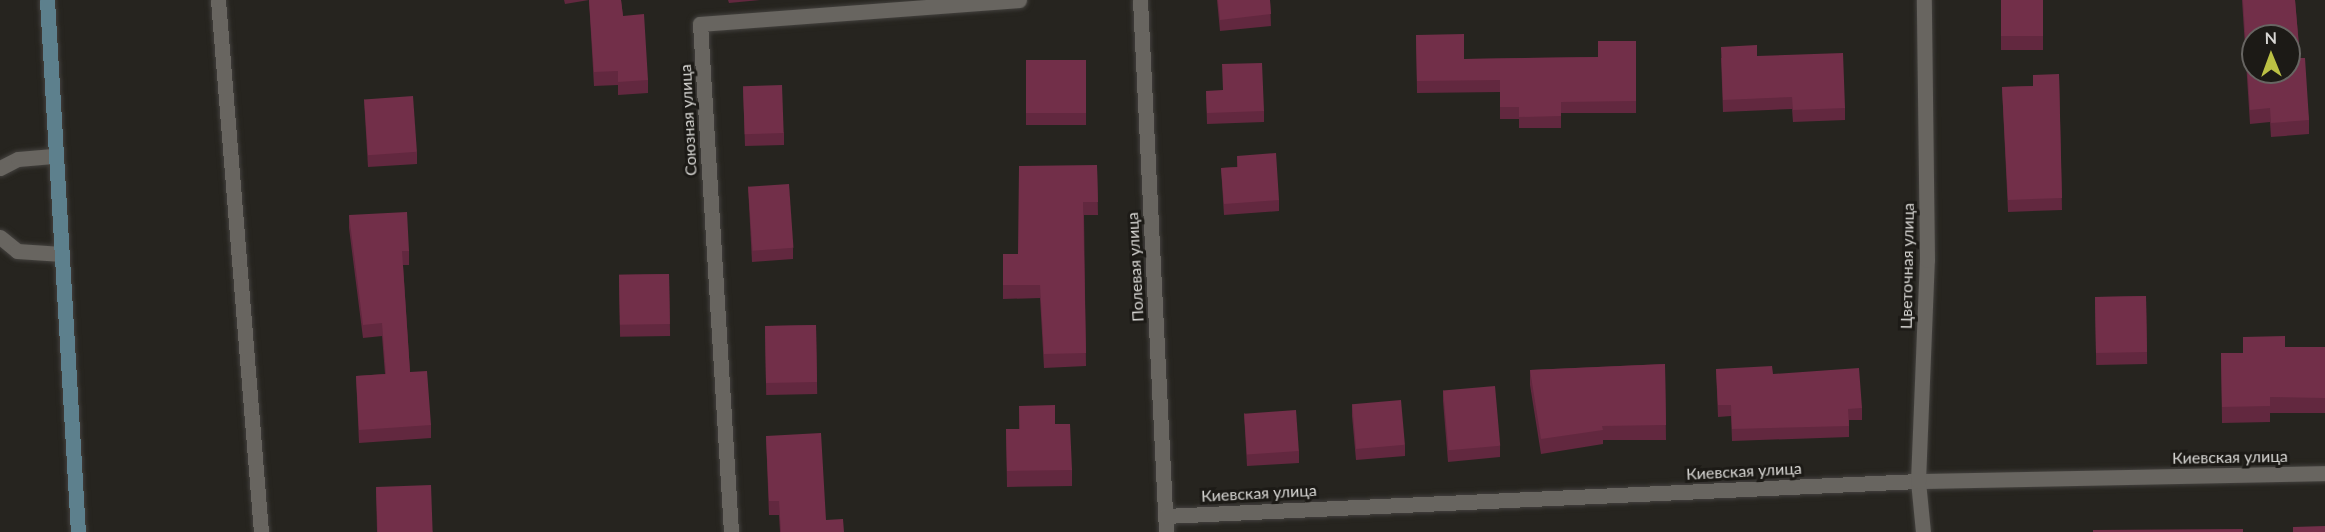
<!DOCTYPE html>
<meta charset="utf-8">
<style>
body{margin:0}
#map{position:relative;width:2325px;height:532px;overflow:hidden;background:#26241f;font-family:Lato,sans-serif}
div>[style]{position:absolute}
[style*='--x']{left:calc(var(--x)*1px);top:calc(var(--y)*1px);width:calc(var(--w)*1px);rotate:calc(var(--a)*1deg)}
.roads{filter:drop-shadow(0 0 2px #43413e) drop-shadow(0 0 2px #43413e)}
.lane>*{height:15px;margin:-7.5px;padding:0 7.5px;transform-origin:7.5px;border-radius:7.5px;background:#686560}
.street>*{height:15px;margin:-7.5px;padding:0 7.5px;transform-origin:7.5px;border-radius:7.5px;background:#686560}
.secondary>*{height:15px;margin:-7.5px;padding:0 7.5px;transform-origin:7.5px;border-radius:7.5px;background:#5d808d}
.wall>*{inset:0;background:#62283f;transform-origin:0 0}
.building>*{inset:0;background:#722f49;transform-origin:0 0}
span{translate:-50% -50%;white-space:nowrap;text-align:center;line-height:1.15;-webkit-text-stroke:6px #1c1a16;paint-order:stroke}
.street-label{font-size:16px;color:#d7d6d3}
.north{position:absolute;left:2241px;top:24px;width:60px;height:60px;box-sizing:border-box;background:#1c1a16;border:2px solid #676562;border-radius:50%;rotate:359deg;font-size:16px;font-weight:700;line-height:24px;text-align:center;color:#d7d6d3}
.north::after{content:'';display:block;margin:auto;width:21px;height:27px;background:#bbc044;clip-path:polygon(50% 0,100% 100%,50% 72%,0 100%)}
</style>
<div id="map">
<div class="roads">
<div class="lane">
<i style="--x:0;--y:168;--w:20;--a:-27"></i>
<i style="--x:18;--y:159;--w:38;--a:-5"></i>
<i style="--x:0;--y:237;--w:22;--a:39"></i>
<i style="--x:17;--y:251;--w:45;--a:3.8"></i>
</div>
<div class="street">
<i style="--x:218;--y:0;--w:534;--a:85.38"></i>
<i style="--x:1140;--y:0;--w:533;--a:87.2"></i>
<i style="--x:1165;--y:516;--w:754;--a:-2.66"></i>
<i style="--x:1918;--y:481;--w:407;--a:-1.1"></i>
<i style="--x:731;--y:532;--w:509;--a:-93.49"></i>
<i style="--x:700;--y:24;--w:320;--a:-4.3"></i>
<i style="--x:1923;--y:532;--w:51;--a:-95.6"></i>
<i style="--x:1918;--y:481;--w:221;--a:-87.7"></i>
<i style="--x:1927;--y:260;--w:260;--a:-90.7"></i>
</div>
<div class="secondary">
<i style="--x:47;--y:0;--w:533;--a:86.67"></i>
</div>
</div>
<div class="wall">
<i style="clip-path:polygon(564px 0,621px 0,623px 16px,648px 80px,648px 93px,618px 95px,618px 85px,594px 86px,589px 0,565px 4px)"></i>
<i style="clip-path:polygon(728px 0,760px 0,729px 3px)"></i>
<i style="clip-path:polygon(1217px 0,1270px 0,1271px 26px,1220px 31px)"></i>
<i style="left:2001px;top:0;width:42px;height:50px"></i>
<i style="clip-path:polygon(2242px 0,2295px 0,2300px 58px,2309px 120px,2309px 134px,2271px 137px,2270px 122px,2250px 124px)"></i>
<i style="clip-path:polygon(1416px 35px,1464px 59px,1598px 57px,1636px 41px,1636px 113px,1561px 113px,1561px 128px,1519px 128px,1519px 119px,1500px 119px,1500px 92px,1417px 93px)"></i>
<i style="clip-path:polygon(1757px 56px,1845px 108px,1845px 120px,1793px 122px,1792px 109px,1723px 112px,1721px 58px)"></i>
<i style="left:1026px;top:60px;width:60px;height:65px"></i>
<i style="clip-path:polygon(2059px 74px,2062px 210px,2008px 212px,2002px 87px,2033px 86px)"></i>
<i style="clip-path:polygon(743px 87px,784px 133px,784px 145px,745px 146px)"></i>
<i style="clip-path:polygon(1206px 91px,1264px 111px,1264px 122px,1207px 124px)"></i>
<i style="clip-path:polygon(364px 99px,417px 152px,417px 164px,368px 167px)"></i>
<i style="clip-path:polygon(1237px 156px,1279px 200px,1279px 211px,1224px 215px,1221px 168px,1237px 167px)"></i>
<i style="clip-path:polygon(1097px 165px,1098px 215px,1084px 215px,1086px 366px,1044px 368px,1040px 298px,1003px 299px,1003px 254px,1018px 254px)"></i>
<i style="clip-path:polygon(748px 186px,793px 248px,793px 259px,752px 262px)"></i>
<i style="clip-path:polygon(349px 215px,409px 251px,409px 265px,403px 265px,410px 372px,431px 425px,431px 438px,359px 443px,356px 376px,385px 374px,382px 336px,363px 338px,349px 228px)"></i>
<i style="left:669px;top:274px;width:62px;height:50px;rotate:89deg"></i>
<i style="left:2146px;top:296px;width:68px;height:51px;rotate:89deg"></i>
<i style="left:816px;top:325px;width:69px;height:51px;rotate:89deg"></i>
<i style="clip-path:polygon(2285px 347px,2325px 347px,2325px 413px,2270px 413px,2270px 422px,2222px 423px,2221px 353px,2243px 353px)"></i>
<i style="clip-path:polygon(1665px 364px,1666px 440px,1603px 440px,1603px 444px,1541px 454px,1530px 385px,1530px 370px)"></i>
<i style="clip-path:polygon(1716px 369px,1862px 408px,1862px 420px,1849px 420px,1849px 437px,1732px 441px,1731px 416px,1718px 417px)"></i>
<i style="clip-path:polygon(1443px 390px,1500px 446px,1500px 457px,1448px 462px,1443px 401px)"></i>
<i style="clip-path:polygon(1352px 404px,1405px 445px,1405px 456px,1356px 460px,1352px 416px)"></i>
<i style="clip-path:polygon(1019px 406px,1055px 424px,1072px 470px,1072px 486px,1007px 487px,1006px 429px,1019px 429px)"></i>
<i style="clip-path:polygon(1244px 413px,1299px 451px,1299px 463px,1247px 466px)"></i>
<i style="clip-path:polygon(766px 436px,826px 520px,844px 532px,780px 532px,779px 515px,769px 515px)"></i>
<i style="clip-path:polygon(376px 488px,433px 532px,377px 532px)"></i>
</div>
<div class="building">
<i style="clip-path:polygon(589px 0,621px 0,623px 16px,644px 14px,648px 80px,618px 82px,618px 71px,594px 72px)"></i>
<i style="clip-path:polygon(1218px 0,1270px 0,1271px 14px,1220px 20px)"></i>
<i style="left:2001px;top:0;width:42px;height:36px"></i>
<i style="clip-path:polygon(evenodd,2243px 0,2295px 0,2300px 58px,2305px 58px,2309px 120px,2271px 123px,2270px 108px,2250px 110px,2243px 0,2253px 36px,2289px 36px,2289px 72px,2253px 72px,2253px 36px)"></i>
<i style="clip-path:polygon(1464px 34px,1464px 59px,1598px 57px,1598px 41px,1636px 41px,1636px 101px,1561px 102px,1561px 116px,1519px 117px,1519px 107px,1500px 107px,1500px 80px,1417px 81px,1416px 35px)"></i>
<i style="clip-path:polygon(1757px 45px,1757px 56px,1843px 53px,1845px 108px,1793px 110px,1792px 97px,1723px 100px,1721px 47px)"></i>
<i style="left:1026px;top:60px;width:60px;height:53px"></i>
<i style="clip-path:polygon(1262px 63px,1264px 111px,1207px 113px,1206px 91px,1223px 90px,1222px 64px)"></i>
<i style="clip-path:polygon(2059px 74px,2062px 198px,2008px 200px,2002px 87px,2033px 86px,2033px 75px)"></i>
<i style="left:782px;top:85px;width:48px;height:39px;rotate:88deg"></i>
<i style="left:413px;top:96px;width:56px;height:49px;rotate:86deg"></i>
<i style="clip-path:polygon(1276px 153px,1279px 200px,1224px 204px,1221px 168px,1238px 167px,1237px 156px)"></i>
<i style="clip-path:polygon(1097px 165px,1098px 202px,1083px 202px,1086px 353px,1044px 354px,1040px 285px,1003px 285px,1003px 254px,1018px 254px,1019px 166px)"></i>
<i style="left:789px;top:184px;width:64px;height:41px;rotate:86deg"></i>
<i style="clip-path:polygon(407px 212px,409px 251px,402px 251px,410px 372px,427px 371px,431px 425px,359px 430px,356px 376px,386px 374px,382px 323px,363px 325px,349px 215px)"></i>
<i style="left:669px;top:274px;width:50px;height:50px;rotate:89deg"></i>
<i style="left:2146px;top:296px;width:56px;height:51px;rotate:89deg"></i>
<i style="left:816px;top:325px;width:57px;height:51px;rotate:89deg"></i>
<i style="clip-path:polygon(2285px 336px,2285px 347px,2325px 347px,2325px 398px,2270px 397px,2270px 406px,2222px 407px,2221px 353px,2243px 353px,2243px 337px)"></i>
<i style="clip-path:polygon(1665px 364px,1666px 425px,1602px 426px,1603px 430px,1541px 439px,1530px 370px)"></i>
<i style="clip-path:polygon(1772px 366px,1773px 374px,1859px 368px,1862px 408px,1848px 409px,1849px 426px,1732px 429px,1731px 405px,1718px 405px,1716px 369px)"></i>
<i style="left:1495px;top:386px;width:60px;height:52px;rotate:85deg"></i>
<i style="left:1401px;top:400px;width:45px;height:49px;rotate:85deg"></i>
<i style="clip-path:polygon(1055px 405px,1055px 424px,1070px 424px,1072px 470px,1007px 471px,1006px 429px,1020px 429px,1019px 406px)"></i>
<i style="left:1296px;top:410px;width:41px;height:52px;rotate:86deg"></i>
<i style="clip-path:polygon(821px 433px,826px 520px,843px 519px,844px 532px,781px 532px,779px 501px,769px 501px,766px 436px)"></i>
<i style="left:431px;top:485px;width:47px;height:55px;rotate:88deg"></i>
<i style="clip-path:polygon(2325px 526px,2325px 532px,2293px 532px,2293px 527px)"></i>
<i style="clip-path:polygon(2243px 529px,2243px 532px,2093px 532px,2093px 530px)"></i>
</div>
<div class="street-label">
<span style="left:688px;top:120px;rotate:-93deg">Союзная улица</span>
<span style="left:1907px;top:266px;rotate:-89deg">Цветочная улица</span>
<span style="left:1135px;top:267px;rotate:-93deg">Полевая улица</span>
<span style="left:2230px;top:457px;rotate:-1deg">Киевская улица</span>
<span style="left:1744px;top:471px;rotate:-3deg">Киевская улица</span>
<span style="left:1259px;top:493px;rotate:-3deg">Киевская улица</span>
</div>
<div class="north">N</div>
</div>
